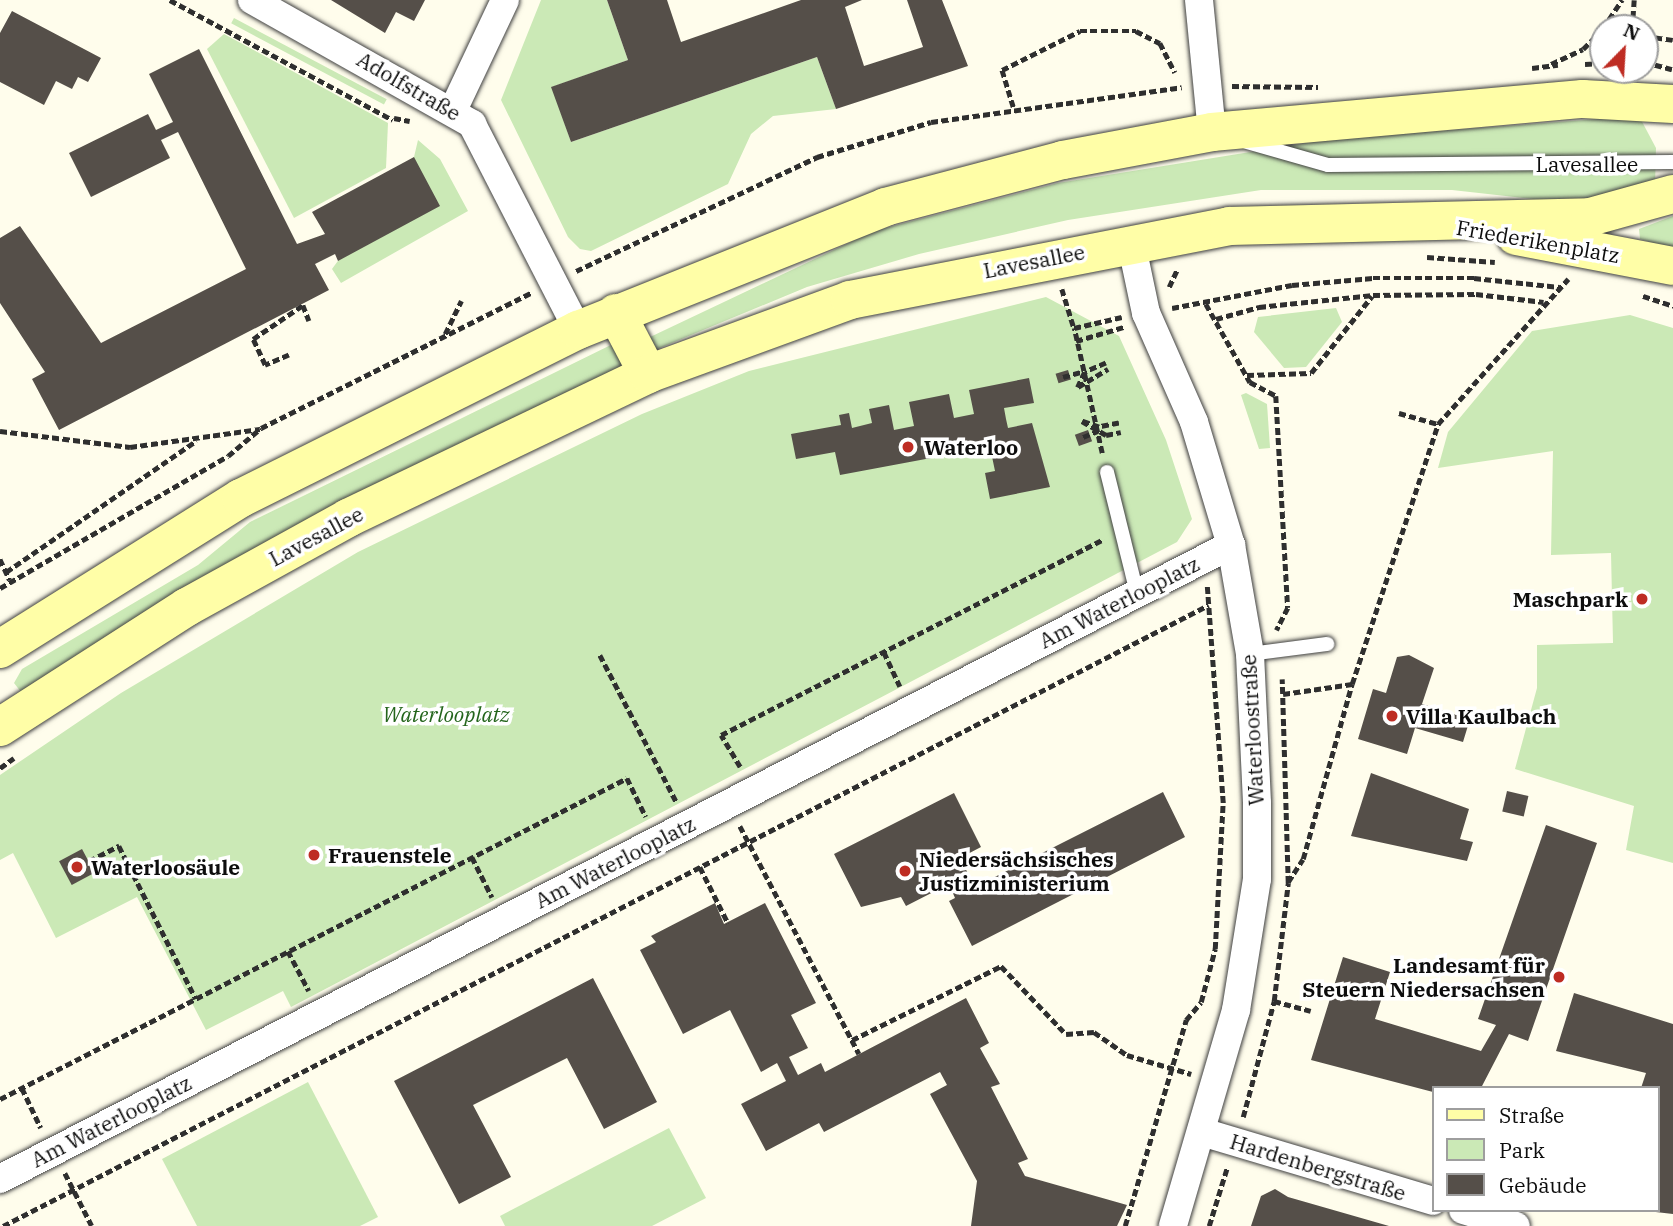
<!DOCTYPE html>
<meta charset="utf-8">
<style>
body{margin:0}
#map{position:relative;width:1673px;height:1226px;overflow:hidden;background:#fffdec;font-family:"IBM Plex Serif",serif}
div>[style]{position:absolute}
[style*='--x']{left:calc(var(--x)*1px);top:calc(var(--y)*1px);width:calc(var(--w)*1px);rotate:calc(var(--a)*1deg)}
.green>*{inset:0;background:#cbe9b6;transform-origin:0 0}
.building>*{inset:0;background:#554f49;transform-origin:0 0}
.path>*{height:4.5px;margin-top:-2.25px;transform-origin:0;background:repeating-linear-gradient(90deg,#2f2f2f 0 7px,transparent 0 10.5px)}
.roads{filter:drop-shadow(0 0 2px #404040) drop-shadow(0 0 2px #404040)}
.lane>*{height:14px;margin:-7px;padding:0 7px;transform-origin:7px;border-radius:7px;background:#fff}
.street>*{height:28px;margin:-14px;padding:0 14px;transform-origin:14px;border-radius:14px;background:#fff}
.secondary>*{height:38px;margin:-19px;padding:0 19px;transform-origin:19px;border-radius:19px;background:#fffea7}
.dots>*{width:19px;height:19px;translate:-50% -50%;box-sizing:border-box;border:4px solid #fff;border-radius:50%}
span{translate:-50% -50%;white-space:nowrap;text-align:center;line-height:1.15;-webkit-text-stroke:7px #fff;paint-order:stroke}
.street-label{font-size:21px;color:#0d0d0d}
.poi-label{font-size:21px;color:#0d0d0d;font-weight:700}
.left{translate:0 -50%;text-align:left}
.right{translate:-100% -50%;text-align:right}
.park-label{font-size:21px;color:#24651c;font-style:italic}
.legend{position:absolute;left:1432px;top:1086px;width:228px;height:126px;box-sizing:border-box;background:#fff;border:2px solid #9e9e9e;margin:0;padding:9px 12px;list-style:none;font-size:21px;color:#0d0d0d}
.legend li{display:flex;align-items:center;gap:14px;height:35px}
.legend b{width:35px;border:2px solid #9e9e9e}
.north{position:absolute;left:1589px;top:14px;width:70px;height:70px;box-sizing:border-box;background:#fff;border:2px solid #9e9e9e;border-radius:50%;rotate:24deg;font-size:19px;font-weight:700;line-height:28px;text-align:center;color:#0d0d0d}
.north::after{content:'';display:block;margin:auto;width:24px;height:32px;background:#be2c23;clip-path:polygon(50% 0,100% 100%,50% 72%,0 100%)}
</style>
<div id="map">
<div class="green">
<i style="clip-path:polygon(541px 0,607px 0,628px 60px,552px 87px,571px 142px,817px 57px,836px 109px,773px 116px,751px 134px,728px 184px,591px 251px,580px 249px,568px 237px,501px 100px)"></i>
<i style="left:234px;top:18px;width:173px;height:6px;rotate:28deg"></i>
<i style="clip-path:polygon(224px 34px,388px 123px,386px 168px,294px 218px,207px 49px)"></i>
<i style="clip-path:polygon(1639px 116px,1656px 148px,1655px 186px,1628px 196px,1552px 201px,1452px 190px,1261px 190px,1068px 220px,919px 254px,807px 287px,655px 350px,648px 338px,874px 231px,1058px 183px,1330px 139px)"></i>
<i style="clip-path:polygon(418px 140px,440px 159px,468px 211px,341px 283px,332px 269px,414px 157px)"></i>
<i style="clip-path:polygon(1673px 216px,1673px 249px,1640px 239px,1639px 229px)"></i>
<i style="clip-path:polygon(1046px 297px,1119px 336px,1166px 440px,1192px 519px,1177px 542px,291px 1007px,283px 991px,206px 1030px,137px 897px,56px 938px,13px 853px,0 860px,0 775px,121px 693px,358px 552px,642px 414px,749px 371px)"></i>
<i style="clip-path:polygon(1336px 308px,1342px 322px,1306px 367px,1284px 368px,1254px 332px,1258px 317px)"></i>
<i style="clip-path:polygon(1630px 315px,1673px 328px,1673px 863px,1626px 850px,1634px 806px,1515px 769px,1537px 688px,1537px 645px,1613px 643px,1611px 553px,1551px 555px,1553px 451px,1438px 468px,1448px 432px,1532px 331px)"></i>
<i style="clip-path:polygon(623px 339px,636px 362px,21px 692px,14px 683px,22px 669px,198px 565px,250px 522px)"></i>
<i style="clip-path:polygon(1246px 393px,1267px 404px,1270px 448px,1259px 449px,1241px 395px)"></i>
<i style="clip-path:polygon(308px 1082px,378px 1217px,360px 1226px,197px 1226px,162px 1159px)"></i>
<i style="clip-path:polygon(669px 1128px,706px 1198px,652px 1226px,505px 1226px,500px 1216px)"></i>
</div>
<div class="building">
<i style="clip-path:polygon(331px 0,425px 0,414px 21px,396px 12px,385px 33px)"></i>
<i style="clip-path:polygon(607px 0,667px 0,681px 42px,801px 0,862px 0,845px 7px,864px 66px,923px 47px,907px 0,942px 0,968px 66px,836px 109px,817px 57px,571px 142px,551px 87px,628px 60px)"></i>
<i style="clip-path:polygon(12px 11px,101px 58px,88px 82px,78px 77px,72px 89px,56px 81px,44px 105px,0 82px,0 33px)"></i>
<i style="clip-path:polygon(199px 49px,297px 244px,325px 234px,312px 212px,414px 157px,440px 206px,338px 261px,335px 254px,315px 264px,329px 290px,59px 430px,32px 379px,45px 372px,0 303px,0 238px,20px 226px,101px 343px,246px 269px,178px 132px,161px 140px,170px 158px,91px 197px,69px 153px,148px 114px,156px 130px,173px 122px,149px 74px)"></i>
<i style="left:1068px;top:370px;width:10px;height:13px;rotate:73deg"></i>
<i style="clip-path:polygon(1029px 378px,1034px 403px,1004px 408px,1006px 419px,1008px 428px,1032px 423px,1050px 487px,990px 499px,985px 473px,995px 471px,990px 447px,840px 475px,835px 452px,796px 459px,791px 434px,841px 425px,839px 415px,849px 413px,852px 428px,872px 423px,869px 409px,889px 405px,894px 430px,914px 426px,909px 402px,949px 394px,954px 418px,974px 414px,969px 390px)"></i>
<i style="left:1088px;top:430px;width:12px;height:14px;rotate:70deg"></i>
<i style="clip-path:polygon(1409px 655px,1434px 668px,1422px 704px,1470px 719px,1463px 742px,1415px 728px,1407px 754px,1358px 739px,1373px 689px,1386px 693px,1397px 657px)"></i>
<i style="clip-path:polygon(1371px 773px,1469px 809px,1460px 839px,1473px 842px,1467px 861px,1351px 836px)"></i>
<i style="left:1507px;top:791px;width:22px;height:21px;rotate:13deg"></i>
<i style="clip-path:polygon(1163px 792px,1185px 837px,972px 946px,949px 901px,955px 898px,949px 884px,906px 906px,901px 897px,861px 907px,834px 854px,954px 793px,981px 847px,960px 858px,975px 887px)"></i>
<i style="clip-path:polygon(1546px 825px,1597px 843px,1528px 1041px,1509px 1034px,1481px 1088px,1433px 1092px,1311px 1060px,1343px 957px,1390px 972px,1375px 1019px,1481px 1051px,1496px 1025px,1478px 1019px)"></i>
<i style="left:82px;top:849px;width:27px;height:26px;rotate:62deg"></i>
<i style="clip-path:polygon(715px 903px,724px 924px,765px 903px,816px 1003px,791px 1015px,808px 1048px,789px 1057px,798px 1075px,821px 1063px,825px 1072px,966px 998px,989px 1043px,980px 1048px,1000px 1084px,991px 1087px,1028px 1159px,1018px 1163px,1025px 1176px,1127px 1205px,1117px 1226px,971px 1226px,977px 1181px,930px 1094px,947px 1085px,940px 1072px,824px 1132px,819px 1123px,766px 1151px,741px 1104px,786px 1081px,777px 1063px,761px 1072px,730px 1010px,683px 1034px,640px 950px,656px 942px,651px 936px)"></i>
<i style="clip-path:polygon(593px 978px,657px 1102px,604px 1129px,567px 1058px,473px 1105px,511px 1177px,459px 1204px,394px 1081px)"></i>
<i style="clip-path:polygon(1574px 993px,1673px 1024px,1673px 1214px,1647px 1211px,1657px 1210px,1657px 1088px,1641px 1088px,1646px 1073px,1556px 1051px)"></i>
<i style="clip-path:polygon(1275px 1189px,1288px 1197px,1389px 1226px,1251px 1226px,1261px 1196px)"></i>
</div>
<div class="path">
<i style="--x:170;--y:0;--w:253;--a:28.3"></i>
<i style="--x:1603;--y:28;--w:34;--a:-56"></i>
<i style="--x:1632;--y:28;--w:28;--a:-86"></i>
<i style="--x:1645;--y:36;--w:28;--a:8"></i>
<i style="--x:1645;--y:62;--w:28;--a:15"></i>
<i style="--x:1551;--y:64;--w:35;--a:-25"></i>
<i style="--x:1583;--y:49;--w:28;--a:-45"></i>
<i style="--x:1585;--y:64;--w:18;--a:-3"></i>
<i style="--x:1532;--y:68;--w:26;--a:-7"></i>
<i style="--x:1232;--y:86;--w:86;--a:0.7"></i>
<i style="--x:1013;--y:107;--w:39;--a:-107"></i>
<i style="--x:1002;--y:70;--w:87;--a:-26.6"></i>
<i style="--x:1080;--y:31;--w:56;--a:0"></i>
<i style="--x:1136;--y:31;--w:27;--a:27"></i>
<i style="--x:1160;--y:43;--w:33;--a:63"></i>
<i style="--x:394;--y:118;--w:16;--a:11"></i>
<i style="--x:1427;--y:257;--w:68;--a:4.2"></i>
<i style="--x:576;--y:271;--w:267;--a:-25.3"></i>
<i style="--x:817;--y:157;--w:119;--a:-17.1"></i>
<i style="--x:931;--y:122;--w:253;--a:-7.9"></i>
<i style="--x:1169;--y:287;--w:19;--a:-65"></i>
<i style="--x:1062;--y:289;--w:41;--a:72.9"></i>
<i style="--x:1643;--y:296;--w:32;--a:18"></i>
<i style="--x:1206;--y:304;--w:90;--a:60.6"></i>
<i style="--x:1250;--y:382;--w:30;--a:28"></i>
<i style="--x:1276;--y:396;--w:212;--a:86.8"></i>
<i style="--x:1288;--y:608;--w:25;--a:117"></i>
<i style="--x:1172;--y:308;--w:122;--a:-10.9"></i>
<i style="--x:1292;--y:285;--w:81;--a:-4.9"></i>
<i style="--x:1373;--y:278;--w:101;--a:0"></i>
<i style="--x:1474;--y:278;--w:86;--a:6"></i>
<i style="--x:1216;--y:319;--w:45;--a:-15.6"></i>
<i style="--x:1259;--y:307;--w:115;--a:-6"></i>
<i style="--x:1373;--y:295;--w:103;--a:-0.6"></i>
<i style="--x:1476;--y:294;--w:68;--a:6.7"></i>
<i style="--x:445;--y:334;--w:37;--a:-64"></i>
<i style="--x:1076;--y:341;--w:50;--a:-16.3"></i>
<i style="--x:289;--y:355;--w:26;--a:157"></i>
<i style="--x:265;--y:365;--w:29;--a:-115"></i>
<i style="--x:253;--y:339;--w:60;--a:-34.2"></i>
<i style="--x:303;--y:305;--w:17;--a:69"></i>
<i style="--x:1106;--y:363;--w:23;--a:157"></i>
<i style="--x:1085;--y:372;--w:17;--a:115"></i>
<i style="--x:1078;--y:387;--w:35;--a:-31"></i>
<i style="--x:1247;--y:375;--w:64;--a:-1.8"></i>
<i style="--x:1311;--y:373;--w:98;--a:-51.6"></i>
<i style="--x:1063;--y:377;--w:18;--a:-16"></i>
<i style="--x:1399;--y:413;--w:41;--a:15.8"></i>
<i style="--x:1119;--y:423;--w:20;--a:169"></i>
<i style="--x:1099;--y:427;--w:18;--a:-161"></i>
<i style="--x:1082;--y:421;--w:28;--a:30"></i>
<i style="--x:1106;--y:435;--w:15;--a:-11"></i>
<i style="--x:0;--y:431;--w:131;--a:7"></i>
<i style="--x:130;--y:447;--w:131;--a:-7.9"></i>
<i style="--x:1083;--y:437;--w:16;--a:-22"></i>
<i style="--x:1102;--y:453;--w:128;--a:-102.6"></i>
<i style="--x:1074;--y:328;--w:49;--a:-12.9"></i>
<i style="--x:0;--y:559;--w:23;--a:65"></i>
<i style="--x:6;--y:572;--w:231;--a:-34.6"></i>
<i style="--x:0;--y:588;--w:263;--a:-30.1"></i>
<i style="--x:228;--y:456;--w:43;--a:-40.3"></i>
<i style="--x:261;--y:428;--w:302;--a:-26.6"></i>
<i style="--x:884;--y:652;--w:38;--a:65"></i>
<i style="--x:600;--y:655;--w:165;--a:62.5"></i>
<i style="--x:1283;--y:694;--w:70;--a:-8.2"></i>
<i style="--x:1352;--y:684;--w:274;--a:-71.7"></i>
<i style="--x:1438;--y:424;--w:195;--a:-48.1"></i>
<i style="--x:740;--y:767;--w:37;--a:-121"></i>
<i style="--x:721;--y:735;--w:430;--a:-27.1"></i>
<i style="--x:0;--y:768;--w:17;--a:-36"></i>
<i style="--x:740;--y:826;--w:257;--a:62.4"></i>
<i style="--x:472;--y:857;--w:45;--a:63.4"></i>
<i style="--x:89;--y:861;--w:34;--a:-27"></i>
<i style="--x:119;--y:846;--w:171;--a:63.3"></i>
<i style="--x:700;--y:867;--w:63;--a:63.4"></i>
<i style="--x:1288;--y:882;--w:27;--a:-57"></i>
<i style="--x:1303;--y:859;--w:182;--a:-74.4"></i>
<i style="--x:288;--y:951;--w:45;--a:62.3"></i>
<i style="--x:1274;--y:1001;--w:38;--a:15"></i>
<i style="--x:852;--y:1040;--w:166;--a:-26.4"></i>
<i style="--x:1001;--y:966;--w:94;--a:46.3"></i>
<i style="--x:1066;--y:1034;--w:28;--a:-4"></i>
<i style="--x:1094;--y:1032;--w:40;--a:34.9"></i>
<i style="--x:1127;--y:1055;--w:67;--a:16.5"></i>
<i style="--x:22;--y:1088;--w:44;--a:64.6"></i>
<i style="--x:0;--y:1099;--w:704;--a:-27.11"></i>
<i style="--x:627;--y:778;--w:43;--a:64"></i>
<i style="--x:1243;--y:1117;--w:120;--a:-75"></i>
<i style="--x:1274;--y:1001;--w:119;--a:-83.2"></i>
<i style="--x:1288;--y:883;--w:204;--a:-91.7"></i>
<i style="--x:65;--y:1173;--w:59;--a:63"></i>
<i style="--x:3;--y:1226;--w:1356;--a:-27.25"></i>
<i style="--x:1125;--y:1226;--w:215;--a:-73.5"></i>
<i style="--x:1186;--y:1020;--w:23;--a:-50"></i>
<i style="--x:1201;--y:1002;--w:55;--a:-75.2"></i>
<i style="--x:1215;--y:949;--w:146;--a:-86.9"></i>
<i style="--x:1223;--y:803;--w:217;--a:-94.2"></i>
<i style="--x:1209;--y:1226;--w:61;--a:-72.8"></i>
</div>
<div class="roads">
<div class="lane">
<i style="--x:1247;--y:142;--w:84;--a:15.9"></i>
<i style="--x:1328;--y:165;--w:345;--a:-0.5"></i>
<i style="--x:1107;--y:472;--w:125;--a:76.1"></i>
<i style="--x:1250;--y:654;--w:78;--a:-7.4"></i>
</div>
<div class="street">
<i style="--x:252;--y:0;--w:253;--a:29.4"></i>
<i style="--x:472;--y:124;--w:232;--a:62.8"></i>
<i style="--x:1199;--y:0;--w:133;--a:84.4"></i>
<i style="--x:454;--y:108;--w:119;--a:-64.7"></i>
<i style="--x:1131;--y:242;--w:73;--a:78.1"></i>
<i style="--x:1146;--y:313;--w:119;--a:66.2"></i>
<i style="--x:1194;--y:422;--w:128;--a:73.3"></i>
<i style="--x:1231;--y:545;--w:111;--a:80.1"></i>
<i style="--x:1250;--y:654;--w:150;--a:87.3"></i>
<i style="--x:1257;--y:804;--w:75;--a:90"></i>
<i style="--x:1257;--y:879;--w:133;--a:99.1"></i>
<i style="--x:1236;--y:1010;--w:225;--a:106.3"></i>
<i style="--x:1202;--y:1132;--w:241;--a:16.6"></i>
<i style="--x:0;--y:1179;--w:1385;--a:-27.25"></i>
<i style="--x:1463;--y:1210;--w:55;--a:16.8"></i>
</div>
<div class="secondary">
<i style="--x:1516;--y:236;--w:160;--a:10.8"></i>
<i style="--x:616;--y:313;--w:69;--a:62.3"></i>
<i style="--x:0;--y:649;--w:284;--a:-32.1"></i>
<i style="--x:241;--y:498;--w:377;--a:-26.5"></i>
<i style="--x:578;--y:330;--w:331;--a:-21.8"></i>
<i style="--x:885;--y:207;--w:184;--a:-14.8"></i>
<i style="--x:1063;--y:160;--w:152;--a:-10.6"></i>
<i style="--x:1212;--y:132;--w:372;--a:-5.1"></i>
<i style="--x:1583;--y:99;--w:90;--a:3.2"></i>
<i style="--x:0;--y:727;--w:222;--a:-32.7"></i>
<i style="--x:187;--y:607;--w:184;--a:-28.9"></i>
<i style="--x:348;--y:518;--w:333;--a:-25.6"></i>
<i style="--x:648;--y:374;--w:215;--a:-20.1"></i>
<i style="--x:850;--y:300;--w:386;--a:-11"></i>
<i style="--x:1229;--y:226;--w:361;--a:-1.4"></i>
<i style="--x:1590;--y:217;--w:86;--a:-15.5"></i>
</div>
</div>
<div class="dots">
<i style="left:908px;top:447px;background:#be2c23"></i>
<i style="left:1642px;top:599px;background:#be2c23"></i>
<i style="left:1392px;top:716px;background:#be2c23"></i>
<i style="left:314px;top:855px;background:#be2c23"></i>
<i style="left:77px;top:867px;background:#be2c23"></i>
<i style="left:905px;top:871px;background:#be2c23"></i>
<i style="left:1559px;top:977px;background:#be2c23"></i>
</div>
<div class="street-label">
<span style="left:409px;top:86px;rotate:30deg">Adolfstraße</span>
<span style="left:1587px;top:164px">Lavesallee</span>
<span style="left:1538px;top:241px;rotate:10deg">Friederikenplatz</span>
<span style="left:1034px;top:261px;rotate:-11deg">Lavesallee</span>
<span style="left:316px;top:536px;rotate:-28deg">Lavesallee</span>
<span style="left:1119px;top:602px;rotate:-27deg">Am Waterlooplatz</span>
<span style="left:1252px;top:730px;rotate:-93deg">Waterloostraße</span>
<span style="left:615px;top:862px;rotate:-27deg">Am Waterlooplatz</span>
<span style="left:111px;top:1121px;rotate:-27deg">Am Waterlooplatz</span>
<span style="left:1318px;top:1167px;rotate:17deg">Hardenbergstraße</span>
</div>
<div class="poi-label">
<span class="left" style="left:924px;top:447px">Waterloo</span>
<span class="right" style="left:1628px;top:599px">Maschpark</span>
<span class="left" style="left:1406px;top:716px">Villa Kaulbach</span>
<span class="left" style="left:328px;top:855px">Frauenstele</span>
<span class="left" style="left:919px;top:871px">Niedersächsisches<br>Justizministerium</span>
<span class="left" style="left:91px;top:867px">Waterloosäule</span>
<span class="right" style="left:1545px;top:977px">Landesamt für<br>Steuern Niedersachsen</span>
</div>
<div class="park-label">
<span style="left:446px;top:714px">Waterlooplatz</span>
</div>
<ul class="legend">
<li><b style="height:9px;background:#fffea7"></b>Straße</li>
<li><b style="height:19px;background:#cbe9b6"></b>Park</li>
<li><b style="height:19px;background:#554f49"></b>Gebäude</li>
</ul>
<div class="north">N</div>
</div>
